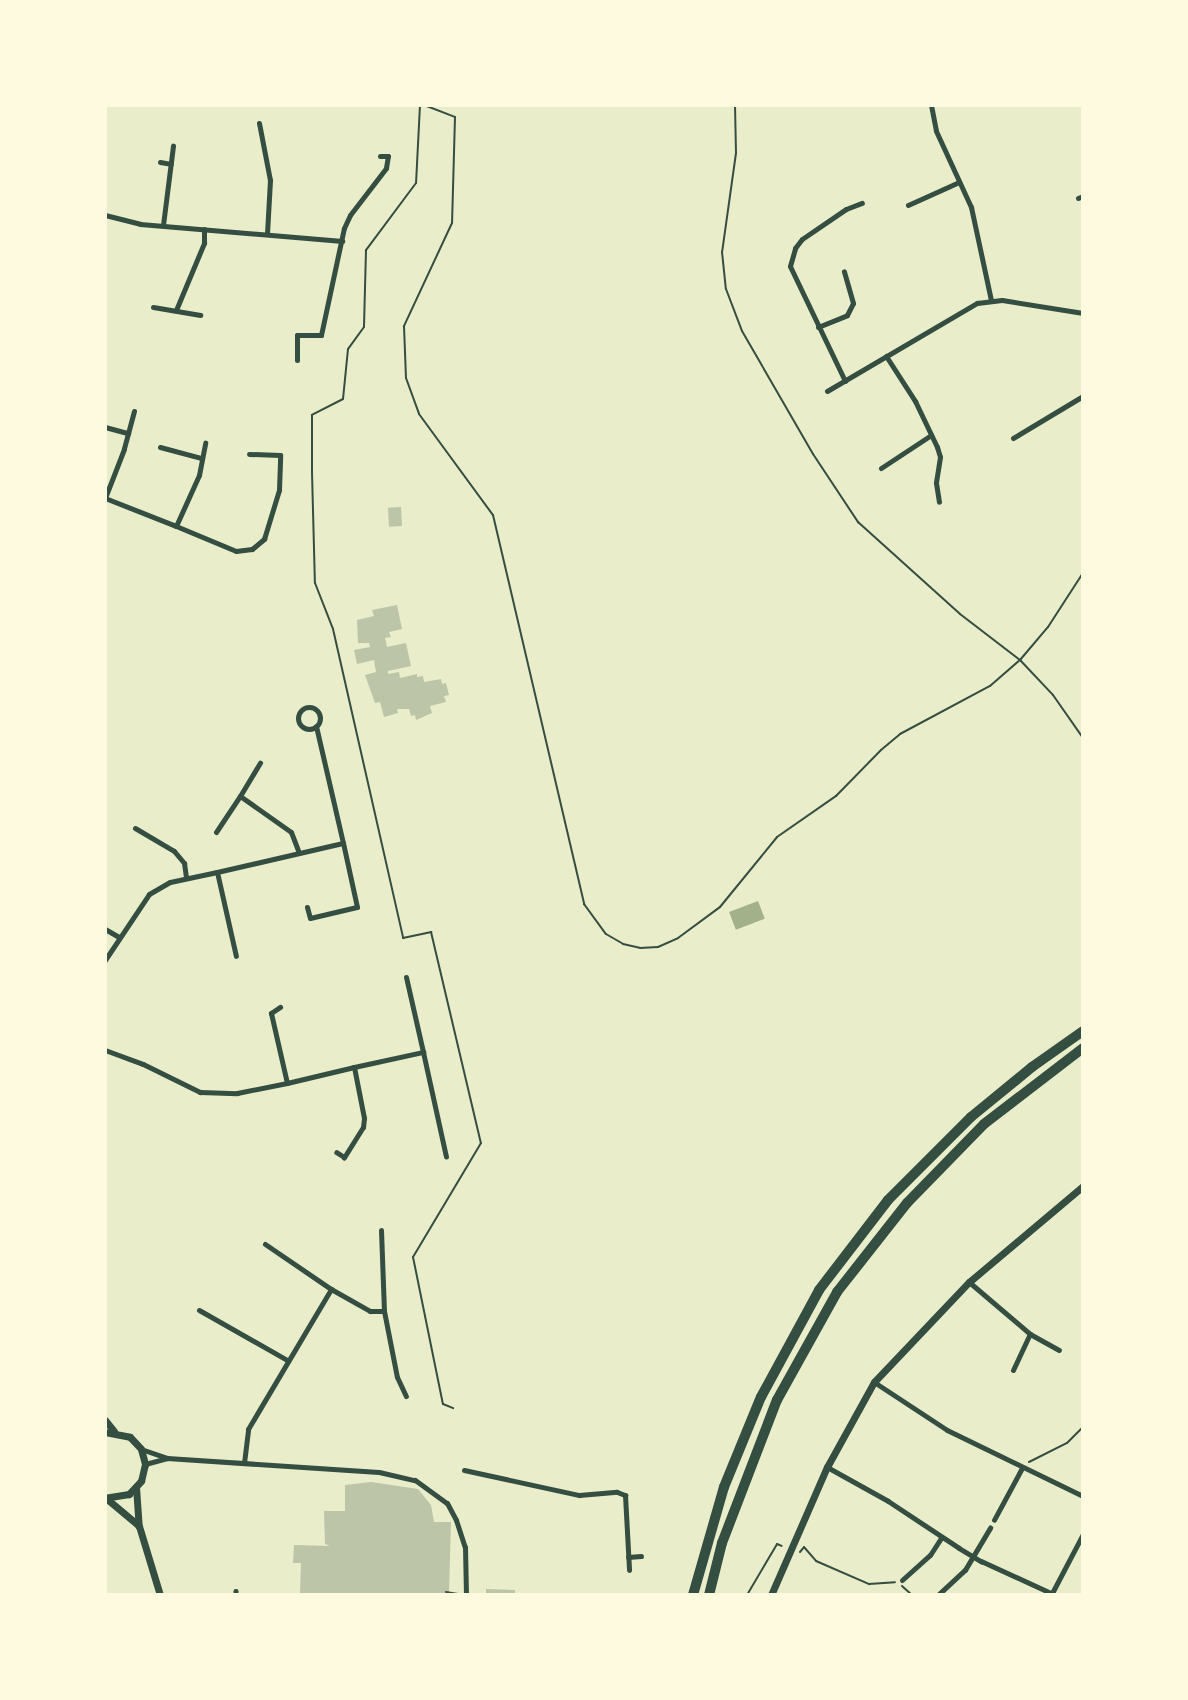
<!DOCTYPE html>
<style>
body{margin:0}
#map{position:relative;width:1188px;height:1700px;overflow:hidden;background:#e9edc9;font-family:Poppins,sans-serif}
div>[style]{position:absolute}
[style*='--x']{left:calc(var(--x)*1px);top:calc(var(--y)*1px);width:calc(var(--w)*1px);rotate:calc(var(--a)*1deg)}
.water>*{inset:0;background:#a3b18a;transform-origin:0 0}
.building>*{inset:0;background:#bcc5a7;transform-origin:0 0}
.path>*{height:2px;margin:-1px;padding:0 1px;transform-origin:1px;border-radius:1px;background:#344e41}
.pedestrian>*{height:4.5px;margin:-2.25px;padding:0 2.25px;transform-origin:2.25px;border-radius:2.25px;background:#344e41}
.minor>*{height:5px;margin:-2.5px;padding:0 2.5px;transform-origin:2.5px;border-radius:2.5px;background:#344e41}
.minor>.ring{margin:-2.5px;padding:0;box-sizing:content-box;background:none;border:5px solid #344e41;border-radius:50%}
.tertiary>*{height:7px;margin:-3.5px;padding:0 3.5px;transform-origin:3.5px;border-radius:3.5px;background:#344e41}
.trunk>*{height:10px;margin:-5px;padding:0 5px;transform-origin:5px;border-radius:5px;background:#344e41}
span{translate:-50% -50%;white-space:nowrap;text-align:center;line-height:1.15;-webkit-text-stroke:5px #fefae0;paint-order:stroke}
.frame{position:absolute;inset:0;border:107px solid #fefae0;pointer-events:none}
</style>
<div id="map">
<div class="water">
<i style="left:758px;top:901px;width:19px;height:31px;rotate:69deg"></i>
</div>
<div class="building">
<i style="left:401px;top:507px;width:19px;height:13px;rotate:87deg"></i>
<i style="clip-path:polygon(397px 605px,402px 629px,389px 632px,391px 637px,385px 638px,387px 647px,406px 643px,411px 666px,388px 671px,388px 674px,399px 672px,400px 678px,417px 674px,417px 677px,423px 676px,424px 682px,441px 679px,442px 684px,446px 683px,449px 695px,444px 696px,446px 702px,430px 706px,432px 713px,416px 720px,415px 715px,411px 716px,409px 709px,397px 709px,398px 713px,384px 717px,380px 702px,375px 703px,365px 675px,376px 672px,374px 660px,357px 664px,354px 650px,370px 647px,369px 643px,358px 643px,357px 620px,374px 616px,372px 610px)"></i>
<i style="clip-path:polygon(371px 1482px,418px 1489px,431px 1505px,434px 1522px,451px 1522px,449px 1595px,300px 1595px,301px 1563px,293px 1563px,294px 1545px,330px 1546px,325px 1544px,324px 1511px,345px 1511px,345px 1485px)"></i>
<i style="clip-path:polygon(486px 1589px,515px 1590px,515px 1595px,486px 1595px)"></i>
</div>
<div class="path">
<i style="--x:420;--y:105;--w:78;--a:92.9"></i>
<i style="--x:416;--y:183;--w:84;--a:126.7"></i>
<i style="--x:366;--y:250;--w:77;--a:91.5"></i>
<i style="--x:364;--y:327;--w:27;--a:126"></i>
<i style="--x:348;--y:349;--w:50;--a:95.7"></i>
<i style="--x:343;--y:399;--w:35;--a:153"></i>
<i style="--x:312;--y:415;--w:57;--a:90"></i>
<i style="--x:312;--y:472;--w:111;--a:88.5"></i>
<i style="--x:315;--y:583;--w:49;--a:68.6"></i>
<i style="--x:333;--y:629;--w:317;--a:77.2"></i>
<i style="--x:403;--y:938;--w:29;--a:-12"></i>
<i style="--x:431;--y:932;--w:217;--a:76.7"></i>
<i style="--x:481;--y:1143;--w:133;--a:120.8"></i>
<i style="--x:413;--y:1257;--w:150;--a:78.5"></i>
<i style="--x:443;--y:1404;--w:11;--a:22"></i>
<i style="--x:424;--y:105;--w:33;--a:21"></i>
<i style="--x:455;--y:117;--w:106;--a:91.6"></i>
<i style="--x:452;--y:223;--w:114;--a:115"></i>
<i style="--x:404;--y:326;--w:52;--a:87.8"></i>
<i style="--x:406;--y:378;--w:38;--a:70"></i>
<i style="--x:419;--y:414;--w:125;--a:53.8"></i>
<i style="--x:493;--y:515;--w:400;--a:76.8"></i>
<i style="--x:584;--y:904;--w:37;--a:54"></i>
<i style="--x:606;--y:934;--w:20;--a:30"></i>
<i style="--x:623;--y:944;--w:17;--a:13"></i>
<i style="--x:640;--y:948;--w:18;--a:-3"></i>
<i style="--x:658;--y:947;--w:22;--a:-24"></i>
<i style="--x:678;--y:938;--w:52;--a:-36.4"></i>
<i style="--x:720;--y:907;--w:90;--a:-50.8"></i>
<i style="--x:777;--y:837;--w:72;--a:-34.8"></i>
<i style="--x:836;--y:796;--w:64;--a:-45.6"></i>
<i style="--x:881;--y:750;--w:25;--a:-40"></i>
<i style="--x:900;--y:734;--w:102;--a:-28.1"></i>
<i style="--x:990;--y:686;--w:40;--a:-41"></i>
<i style="--x:1020;--y:660;--w:43;--a:-49.7"></i>
<i style="--x:1048;--y:627;--w:64;--a:-57.1"></i>
<i style="--x:735;--y:105;--w:48;--a:88.8"></i>
<i style="--x:736;--y:153;--w:100;--a:98"></i>
<i style="--x:722;--y:252;--w:37;--a:84"></i>
<i style="--x:726;--y:289;--w:45;--a:69.1"></i>
<i style="--x:742;--y:331;--w:142;--a:60"></i>
<i style="--x:813;--y:454;--w:82;--a:56.5"></i>
<i style="--x:858;--y:522;--w:137;--a:42"></i>
<i style="--x:960;--y:614;--w:76;--a:37.5"></i>
<i style="--x:1020;--y:660;--w:48;--a:46.7"></i>
<i style="--x:1053;--y:695;--w:52;--a:55.1"></i>
<i style="--x:1029;--y:1462;--w:42;--a:-26.6"></i>
<i style="--x:1067;--y:1443;--w:23;--a:-45"></i>
<i style="--x:800;--y:1552;--w:6;--a:-51"></i>
<i style="--x:804;--y:1547;--w:18;--a:49"></i>
<i style="--x:816;--y:1561;--w:58;--a:23.5"></i>
<i style="--x:869;--y:1584;--w:26;--a:-4"></i>
<i style="--x:902;--y:1586;--w:13;--a:42"></i>
<i style="--x:446;--y:1592;--w:12;--a:9"></i>
<i style="--x:747;--y:1595;--w:59;--a:-59.5"></i>
<i style="--x:777;--y:1544;--w:5;--a:22"></i>
</div>
<div class="pedestrian">
<i style="--x:994;--y:1520;--w:59;--a:-61.7"></i>
<i style="--x:959;--y:1548;--w:26;--a:31"></i>
<i style="--x:236;--y:1591;--w:4;--a:90"></i>
<i style="--x:938;--y:1595;--w:37;--a:-43"></i>
<i style="--x:965;--y:1570;--w:49;--a:-59.2"></i>
</div>
<div class="minor">
<i style="--x:931;--y:105;--w:26;--a:79"></i>
<i style="--x:936;--y:131;--w:84;--a:65.3"></i>
<i style="--x:971;--y:207;--w:95;--a:77.9"></i>
<i style="--x:259;--y:123;--w:58;--a:79.1"></i>
<i style="--x:270;--y:180;--w:53;--a:93.2"></i>
<i style="--x:160;--y:162;--w:11;--a:10"></i>
<i style="--x:1078;--y:198;--w:5;--a:-22"></i>
<i style="--x:908;--y:205;--w:56;--a:-24.3"></i>
<i style="--x:105;--y:215;--w:36;--a:14"></i>
<i style="--x:140;--y:224;--w:203;--a:4.8"></i>
<i style="--x:163;--y:225;--w:80;--a:-82.8"></i>
<i style="--x:153;--y:307;--w:48;--a:9.7"></i>
<i style="--x:176;--y:310;--w:73;--a:-67.3"></i>
<i style="--x:204;--y:243;--w:14;--a:-90"></i>
<i style="--x:818;--y:327;--w:31;--a:-22"></i>
<i style="--x:847;--y:315;--w:13;--a:-63"></i>
<i style="--x:853;--y:303;--w:33;--a:-106"></i>
<i style="--x:886;--y:356;--w:54;--a:57.2"></i>
<i style="--x:915;--y:401;--w:51;--a:64.4"></i>
<i style="--x:937;--y:447;--w:10;--a:73"></i>
<i style="--x:940;--y:457;--w:26;--a:99"></i>
<i style="--x:936;--y:483;--w:19;--a:81"></i>
<i style="--x:297;--y:360;--w:25;--a:-90"></i>
<i style="--x:297;--y:335;--w:24;--a:0"></i>
<i style="--x:321;--y:335;--w:109;--a:-77.9"></i>
<i style="--x:344;--y:228;--w:14;--a:-65"></i>
<i style="--x:350;--y:215;--w:59;--a:-52.5"></i>
<i style="--x:386;--y:168;--w:12;--a:-81"></i>
<i style="--x:388;--y:156;--w:8;--a:180"></i>
<i style="--x:845;--y:381;--w:127;--a:-115.6"></i>
<i style="--x:790;--y:266;--w:19;--a:-74"></i>
<i style="--x:795;--y:248;--w:11;--a:-52"></i>
<i style="--x:802;--y:239;--w:53;--a:-34.3"></i>
<i style="--x:846;--y:209;--w:17;--a:-21"></i>
<i style="--x:827;--y:391;--w:174;--a:-30.4"></i>
<i style="--x:977;--y:303;--w:25;--a:-7"></i>
<i style="--x:1002;--y:300;--w:82;--a:9.1"></i>
<i style="--x:134;--y:411;--w:39;--a:105"></i>
<i style="--x:124;--y:449;--w:53;--a:111.2"></i>
<i style="--x:105;--y:498;--w:76;--a:21.5"></i>
<i style="--x:176;--y:526;--w:56;--a:-65.7"></i>
<i style="--x:199;--y:475;--w:33;--a:-79"></i>
<i style="--x:105;--y:427;--w:24;--a:15"></i>
<i style="--x:1013;--y:438;--w:82;--a:-31"></i>
<i style="--x:160;--y:447;--w:42;--a:15"></i>
<i style="--x:881;--y:468;--w:60;--a:-33.4"></i>
<i style="--x:176;--y:526;--w:65;--a:22.6"></i>
<i style="--x:236;--y:551;--w:16;--a:-7"></i>
<i style="--x:252;--y:549;--w:16;--a:-40"></i>
<i style="--x:264;--y:539;--w:51;--a:-73"></i>
<i style="--x:279;--y:490;--w:35;--a:-88"></i>
<i style="--x:280;--y:455;--w:31;--a:-178"></i>
<i class="ring" style="left:298px;top:707px;width:17px;height:17px"></i>
<i style="--x:240;--y:796;--w:39;--a:-59"></i>
<i style="--x:135;--y:828;--w:45;--a:30.5"></i>
<i style="--x:174;--y:851;--w:16;--a:50"></i>
<i style="--x:184;--y:863;--w:15;--a:82"></i>
<i style="--x:216;--y:832;--w:43;--a:-56.3"></i>
<i style="--x:240;--y:796;--w:62;--a:35.2"></i>
<i style="--x:291;--y:832;--w:22;--a:69"></i>
<i style="--x:217;--y:872;--w:129;--a:-13"></i>
<i style="--x:343;--y:843;--w:120;--a:-103"></i>
<i style="--x:307;--y:907;--w:11;--a:75"></i>
<i style="--x:310;--y:918;--w:48;--a:-13.2"></i>
<i style="--x:357;--y:907;--w:66;--a:-102.3"></i>
<i style="--x:105;--y:929;--w:16;--a:30"></i>
<i style="--x:105;--y:960;--w:79;--a:-56.3"></i>
<i style="--x:149;--y:894;--w:24;--a:-30"></i>
<i style="--x:170;--y:882;--w:48;--a:-12"></i>
<i style="--x:217;--y:872;--w:86;--a:77.3"></i>
<i style="--x:406;--y:977;--w:77;--a:77.2"></i>
<i style="--x:105;--y:1050;--w:40;--a:20.2"></i>
<i style="--x:143;--y:1064;--w:64;--a:26.2"></i>
<i style="--x:200;--y:1092;--w:37;--a:2"></i>
<i style="--x:237;--y:1093;--w:51;--a:-11.3"></i>
<i style="--x:287;--y:1083;--w:72;--a:-102.9"></i>
<i style="--x:271;--y:1013;--w:11;--a:-34"></i>
<i style="--x:354;--y:1067;--w:71;--a:-12.3"></i>
<i style="--x:423;--y:1052;--w:107;--a:77.6"></i>
<i style="--x:287;--y:1083;--w:69;--a:-13.4"></i>
<i style="--x:354;--y:1067;--w:52;--a:78.9"></i>
<i style="--x:364;--y:1118;--w:9;--a:96"></i>
<i style="--x:363;--y:1127;--w:36;--a:122"></i>
<i style="--x:344;--y:1157;--w:9;--a:-148"></i>
<i style="--x:381;--y:1230;--w:81;--a:87.9"></i>
<i style="--x:265;--y:1244;--w:80;--a:34.3"></i>
<i style="--x:969;--y:1282;--w:80;--a:40.4"></i>
<i style="--x:1030;--y:1334;--w:33;--a:29"></i>
<i style="--x:199;--y:1310;--w:101;--a:29.6"></i>
<i style="--x:1013;--y:1370;--w:40;--a:-65"></i>
<i style="--x:874;--y:1382;--w:87;--a:33.3"></i>
<i style="--x:947;--y:1430;--w:151;--a:25.9"></i>
<i style="--x:141;--y:1449;--w:28;--a:19"></i>
<i style="--x:167;--y:1458;--w:212;--a:3.8"></i>
<i style="--x:379;--y:1472;--w:37;--a:13"></i>
<i style="--x:415;--y:1480;--w:39;--a:36"></i>
<i style="--x:447;--y:1503;--w:19;--a:62"></i>
<i style="--x:456;--y:1520;--w:28;--a:72"></i>
<i style="--x:465;--y:1547;--w:48;--a:88.8"></i>
<i style="--x:244;--y:1463;--w:34;--a:-83"></i>
<i style="--x:248;--y:1429;--w:163;--a:-59.3"></i>
<i style="--x:331;--y:1289;--w:45;--a:29.4"></i>
<i style="--x:370;--y:1311;--w:14;--a:0"></i>
<i style="--x:384;--y:1311;--w:67;--a:78.9"></i>
<i style="--x:397;--y:1377;--w:21;--a:65"></i>
<i style="--x:145;--y:1464;--w:23;--a:-15"></i>
<i style="--x:827;--y:1467;--w:70;--a:29.1"></i>
<i style="--x:888;--y:1501;--w:85;--a:33.5"></i>
<i style="--x:464;--y:1470;--w:118;--a:12.3"></i>
<i style="--x:579;--y:1495;--w:38;--a:-5"></i>
<i style="--x:617;--y:1492;--w:9;--a:21"></i>
<i style="--x:625;--y:1495;--w:75;--a:86.9"></i>
<i style="--x:628;--y:1557;--w:13;--a:-4"></i>
<i style="--x:981;--y:1561;--w:81;--a:24.7"></i>
<i style="--x:902;--y:1580;--w:38;--a:-42"></i>
<i style="--x:930;--y:1555;--w:20;--a:-57"></i>
<i style="--x:1052;--y:1593;--w:67;--a:-62.3"></i>
</div>
<div class="tertiary">
<i style="--x:105;--y:1420;--w:14;--a:51"></i>
<i style="--x:105;--y:1432;--w:25;--a:11"></i>
<i style="--x:130;--y:1437;--w:16;--a:47"></i>
<i style="--x:141;--y:1449;--w:16;--a:75"></i>
<i style="--x:145;--y:1464;--w:17;--a:103"></i>
<i style="--x:141;--y:1481;--w:18;--a:133"></i>
<i style="--x:129;--y:1494;--w:24;--a:171"></i>
<i style="--x:136;--y:1487;--w:39;--a:86"></i>
<i style="--x:139;--y:1526;--w:72;--a:73.1"></i>
<i style="--x:107;--y:1499;--w:40;--a:40"></i>
<i style="--x:771;--y:1595;--w:140;--a:-66.4"></i>
<i style="--x:827;--y:1467;--w:97;--a:-61.1"></i>
<i style="--x:874;--y:1382;--w:138;--a:-46.5"></i>
<i style="--x:969;--y:1282;--w:149;--a:-40.1"></i>
</div>
<div class="trunk">
<i style="--x:693;--y:1595;--w:112;--a:-74"></i>
<i style="--x:724;--y:1487;--w:97;--a:-67.7"></i>
<i style="--x:761;--y:1397;--w:122;--a:-61.5"></i>
<i style="--x:819;--y:1290;--w:113;--a:-52.5"></i>
<i style="--x:888;--y:1200;--w:117;--a:-45"></i>
<i style="--x:971;--y:1117;--w:79;--a:-39.3"></i>
<i style="--x:1032;--y:1067;--w:62;--a:-35.2"></i>
<i style="--x:709;--y:1595;--w:54;--a:-76"></i>
<i style="--x:722;--y:1543;--w:153;--a:-69"></i>
<i style="--x:777;--y:1400;--w:124;--a:-60.9"></i>
<i style="--x:837;--y:1292;--w:113;--a:-51.8"></i>
<i style="--x:907;--y:1203;--w:110;--a:-45.7"></i>
<i style="--x:984;--y:1124;--w:125;--a:-37.5"></i>
</div>
<div class="frame"></div>
</div>
